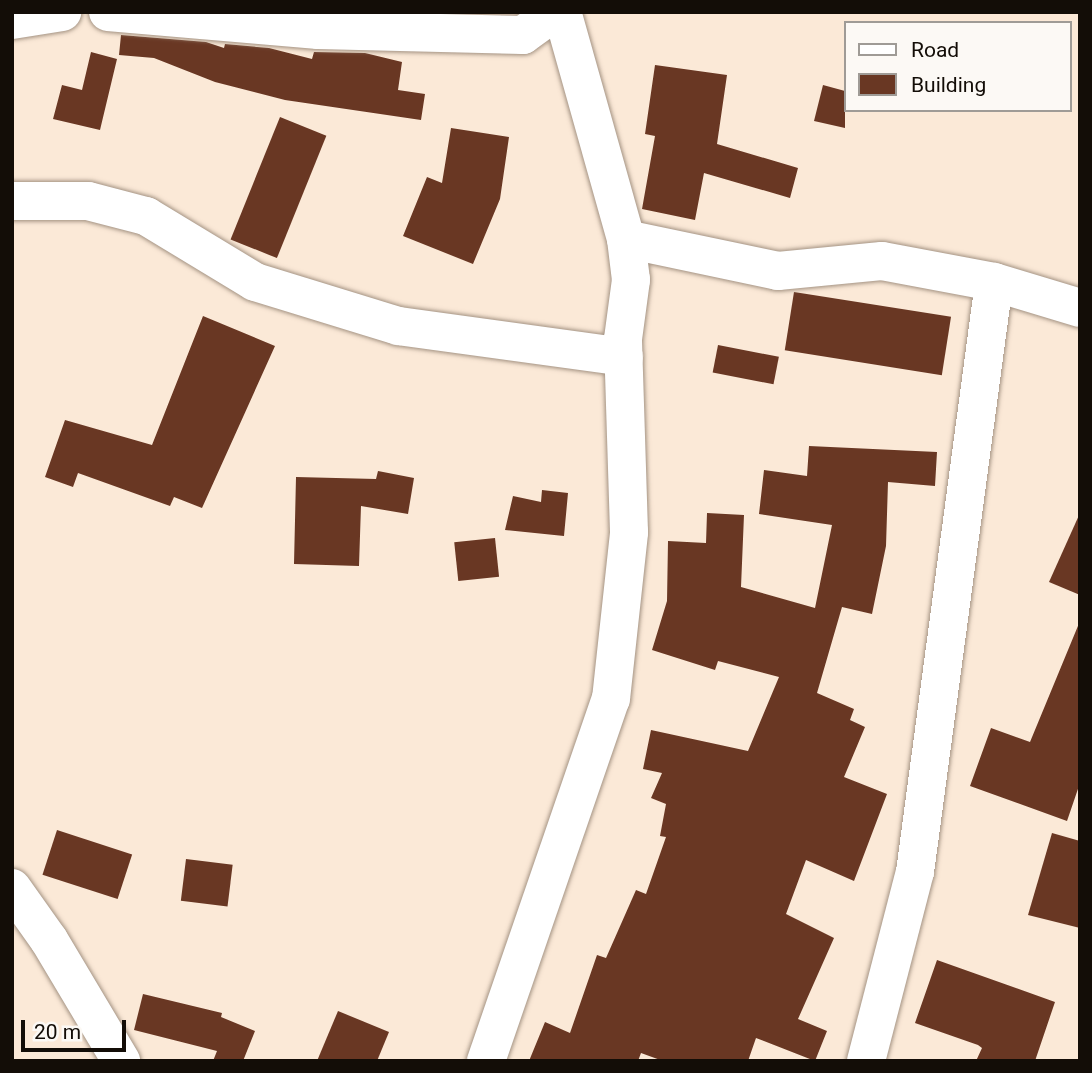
<!DOCTYPE html>
<style>
body{margin:0}
#map{position:relative;width:1092px;height:1073px;overflow:hidden;background:#fbe9d7;font-family:Roboto,sans-serif}
div>[style]{position:absolute}
[style*='--x']{left:calc(var(--x)*1px);top:calc(var(--y)*1px);width:calc(var(--w)*1px);rotate:calc(var(--a)*1deg)}
.building>*{inset:0;background:#693723;transform-origin:0 0}
.roads{filter:drop-shadow(0 0 2px #a49383) drop-shadow(0 0 2px #a49383)}
.street>*{height:38px;margin:-19px;padding:0 19px;transform-origin:19px;border-radius:19px;background:#fff}
span{translate:-50% -50%;white-space:nowrap;text-align:center;line-height:1.15;-webkit-text-stroke:7px #fcf9f5;paint-order:stroke}
.frame{position:absolute;inset:0;border:14px solid #130d07;pointer-events:none}
.legend{position:absolute;left:844px;top:21px;width:228px;height:91px;box-sizing:border-box;background:#fcf9f5;border:2px solid #9f9b96;margin:0;padding:9px 12px;list-style:none;font-size:21px;color:#130d07}
.legend li{display:flex;align-items:center;gap:14px;height:35px}
.legend b{width:35px;border:2px solid #9f9b96}
.scale{position:absolute;left:21px;top:1020px;width:105px;height:32px;box-sizing:border-box;border:4px solid #130d07;border-top:0;padding-left:9px;font-size:21px;line-height:24px;white-space:nowrap;color:#130d07;-webkit-text-stroke:5px #fcf9f5;paint-order:stroke}
</style>
<div id="map">
<div class="building">
<i style="clip-path:polygon(121px 35px,206px 42px,224px 48px,225px 44px,269px 48px,312px 59px,314px 52px,365px 53px,402px 62px,398px 90px,425px 94px,421px 120px,285px 100px,215px 82px,154px 58px,119px 55px)"></i>
<i style="clip-path:polygon(91px 52px,117px 59px,100px 130px,53px 119px,62px 85px,82px 90px)"></i>
<i style="clip-path:polygon(655px 65px,727px 75px,717px 144px,798px 168px,790px 198px,704px 173px,695px 220px,642px 209px,655px 136px,645px 134px)"></i>
<i style="clip-path:polygon(823px 85px,845px 91px,845px 128px,814px 121px)"></i>
<i style="left:280px;top:117px;width:50px;height:132px;rotate:22deg"></i>
<i style="clip-path:polygon(451px 128px,509px 137px,500px 199px,473px 264px,403px 236px,427px 177px,442px 183px)"></i>
<i style="left:794px;top:292px;width:159px;height:59px;rotate:9deg"></i>
<i style="clip-path:polygon(203px 316px,275px 346px,202px 508px,174px 497px,170px 506px,78px 473px,73px 487px,45px 477px,65px 420px,152px 445px)"></i>
<i style="left:718px;top:345px;width:62px;height:28px;rotate:11deg"></i>
<i style="clip-path:polygon(809px 446px,937px 452px,935px 486px,888px 482px,886px 546px,872px 614px,842px 607px,817px 693px,854px 709px,850px 720px,865px 727px,844px 777px,887px 794px,854px 881px,806px 860px,786px 914px,834px 938px,798px 1019px,827px 1031px,815px 1061px,756px 1038px,748px 1061px,663px 1061px,641px 1053px,638px 1061px,529px 1061px,545px 1022px,570px 1033px,597px 955px,606px 958px,636px 890px,646px 894px,666px 837px,660px 836px,666px 804px,651px 798px,662px 773px,643px 769px,651px 730px,748px 751px,779px 677px,718px 661px,715px 670px,652px 650px,667px 601px,668px 541px,706px 543px,707px 513px,744px 515px,741px 587px,815px 608px,832px 525px,759px 514px,764px 470px,807px 476px)"></i>
<i style="clip-path:polygon(378px 471px,414px 478px,408px 514px,361px 506px,359px 566px,294px 564px,296px 477px,376px 479px)"></i>
<i style="clip-path:polygon(542px 490px,568px 493px,564px 536px,505px 530px,513px 496px,541px 502px)"></i>
<i style="clip-path:polygon(1080px 513px,1080px 595px,1049px 582px)"></i>
<i style="left:495px;top:538px;width:39px;height:41px;rotate:84deg"></i>
<i style="clip-path:polygon(1080px 621px,1080px 783px,1067px 821px,970px 786px,991px 728px,1030px 742px)"></i>
<i style="left:57px;top:830px;width:79px;height:47px;rotate:18deg"></i>
<i style="clip-path:polygon(1052px 833px,1080px 841px,1080px 928px,1028px 915px)"></i>
<i style="left:186px;top:859px;width:47px;height:42px;rotate:7deg"></i>
<i style="clip-path:polygon(937px 960px,1055px 1002px,1035px 1061px,976px 1061px,982px 1048px,978px 1045px,915px 1023px)"></i>
<i style="clip-path:polygon(143px 994px,222px 1013px,221px 1017px,255px 1031px,243px 1061px,213px 1061px,217px 1051px,134px 1030px)"></i>
<i style="clip-path:polygon(338px 1011px,389px 1032px,377px 1061px,317px 1061px)"></i>
</div>
<div class="roads">
<div class="street">
<i style="--x:108;--y:12;--w:211;--a:4.9"></i>
<i style="--x:318;--y:30;--w:205;--a:1.4"></i>
<i style="--x:523;--y:35;--w:39;--a:-36"></i>
<i style="--x:12;--y:20;--w:51;--a:-9.1"></i>
<i style="--x:12;--y:201;--w:76;--a:0"></i>
<i style="--x:88;--y:201;--w:60;--a:14.5"></i>
<i style="--x:146;--y:216;--w:127;--a:31.2"></i>
<i style="--x:255;--y:282;--w:150;--a:17.1"></i>
<i style="--x:398;--y:326;--w:228;--a:7.8"></i>
<i style="--x:626;--y:239;--w:155;--a:11.9"></i>
<i style="--x:778;--y:271;--w:104;--a:-5.5"></i>
<i style="--x:882;--y:261;--w:114;--a:10.6"></i>
<i style="--x:994;--y:282;--w:90;--a:16.8"></i>
<i style="--x:12;--y:888;--w:64;--a:54.6"></i>
<i style="--x:49;--y:940;--w:141;--a:59.2"></i>
<i style="--x:486;--y:1061;--w:383;--a:-71"></i>
<i style="--x:611;--y:699;--w:168;--a:-83.8"></i>
<i style="--x:629;--y:532;--w:193;--a:-91.8"></i>
<i style="--x:623;--y:339;--w:60;--a:-82.3"></i>
<i style="--x:631;--y:280;--w:41;--a:-97"></i>
<i style="--x:626;--y:239;--w:236;--a:-105.7"></i>
<i style="--x:866;--y:1061;--w:195;--a:-75.5"></i>
<i style="--x:915;--y:872;--w:595;--a:-82.37"></i>
</div>
</div>
<div class="frame"></div>
<ul class="legend">
<li><b style="height:9px;background:#fff"></b>Road</li>
<li><b style="height:19px;background:#693723"></b>Building</li>
</ul>
<div class="scale">20 m</div>
</div>
